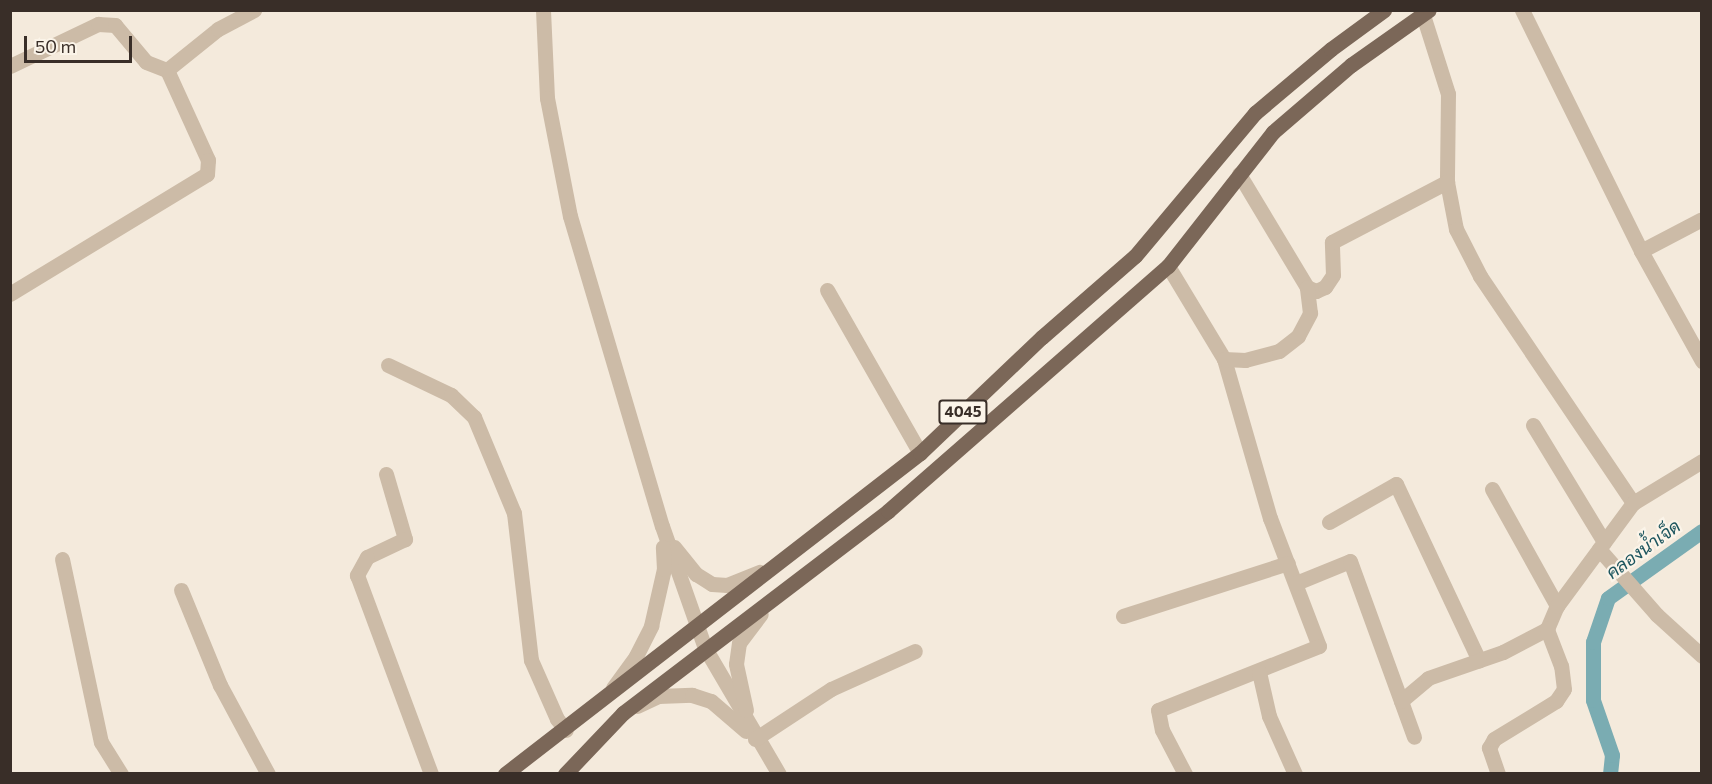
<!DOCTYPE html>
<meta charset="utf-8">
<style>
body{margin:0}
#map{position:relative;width:1712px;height:784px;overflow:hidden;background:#f4eadc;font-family:Commissioner,Sarabun,sans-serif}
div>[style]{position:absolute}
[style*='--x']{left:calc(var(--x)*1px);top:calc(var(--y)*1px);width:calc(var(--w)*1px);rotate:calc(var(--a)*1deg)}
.canal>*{height:15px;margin:-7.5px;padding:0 7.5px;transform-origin:7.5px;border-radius:7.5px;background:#7aacb2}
.minor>*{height:15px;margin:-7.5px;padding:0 7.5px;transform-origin:7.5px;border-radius:7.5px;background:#ccbba7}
.major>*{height:15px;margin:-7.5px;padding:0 7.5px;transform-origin:7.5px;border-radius:7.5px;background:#7b6758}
span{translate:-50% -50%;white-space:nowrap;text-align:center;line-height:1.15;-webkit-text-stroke:4.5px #fbf4e9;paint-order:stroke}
.shield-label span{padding:2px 4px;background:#fbf4e9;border:2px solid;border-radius:4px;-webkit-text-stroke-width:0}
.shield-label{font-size:15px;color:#392e28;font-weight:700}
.water-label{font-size:18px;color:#1b545d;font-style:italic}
.frame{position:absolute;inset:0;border:12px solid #392e28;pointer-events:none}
.scale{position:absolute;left:24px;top:36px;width:108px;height:27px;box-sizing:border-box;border:3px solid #392e28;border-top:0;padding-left:8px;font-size:18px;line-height:21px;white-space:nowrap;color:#392e28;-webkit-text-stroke:4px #fbf4e9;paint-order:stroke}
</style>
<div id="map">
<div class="canal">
<i style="--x:1610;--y:774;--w:19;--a:-84"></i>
<i style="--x:1612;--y:755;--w:58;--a:-109.1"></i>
<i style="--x:1593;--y:700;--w:58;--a:-90"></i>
<i style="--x:1593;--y:642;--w:46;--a:-71.2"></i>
<i style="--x:1608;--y:598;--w:115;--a:-35.5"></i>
</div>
<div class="minor">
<i style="--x:543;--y:10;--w:88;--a:87.4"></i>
<i style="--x:547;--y:98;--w:120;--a:79"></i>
<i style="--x:570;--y:216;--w:323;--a:73.5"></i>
<i style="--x:662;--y:526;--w:129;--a:70.6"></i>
<i style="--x:705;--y:648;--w:146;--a:59.6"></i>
<i style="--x:1522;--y:10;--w:269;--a:63.7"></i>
<i style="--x:1641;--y:251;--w:126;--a:61"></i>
<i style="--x:1423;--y:15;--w:83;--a:72.4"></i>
<i style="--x:1448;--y:94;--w:88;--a:90.7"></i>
<i style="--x:1447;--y:182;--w:48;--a:79.2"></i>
<i style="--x:1456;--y:229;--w:53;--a:62.9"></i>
<i style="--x:1480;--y:276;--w:274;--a:56"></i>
<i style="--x:10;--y:66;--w:98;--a:-25.5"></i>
<i style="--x:98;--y:24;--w:17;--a:3"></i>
<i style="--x:115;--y:25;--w:48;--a:50"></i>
<i style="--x:146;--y:62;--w:22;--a:21"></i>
<i style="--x:167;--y:70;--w:99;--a:65.5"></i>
<i style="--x:208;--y:160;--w:14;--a:94"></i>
<i style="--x:207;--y:174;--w:231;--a:148.7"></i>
<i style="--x:167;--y:70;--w:65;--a:-38.8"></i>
<i style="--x:218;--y:29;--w:41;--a:-27.8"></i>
<i style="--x:1239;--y:174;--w:132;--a:59"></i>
<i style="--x:1307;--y:287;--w:10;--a:24"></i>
<i style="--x:1316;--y:291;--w:10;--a:-24"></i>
<i style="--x:1325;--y:287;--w:14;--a:-56"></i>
<i style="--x:1333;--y:275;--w:33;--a:-92"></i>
<i style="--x:1332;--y:242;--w:130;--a:-27.6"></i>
<i style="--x:1641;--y:251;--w:67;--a:-27.7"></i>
<i style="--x:1168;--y:266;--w:109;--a:58.9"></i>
<i style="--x:1224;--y:359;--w:166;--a:73.9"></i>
<i style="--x:1270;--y:518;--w:137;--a:69.1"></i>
<i style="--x:1319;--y:646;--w:173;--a:158.3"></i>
<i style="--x:1158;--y:710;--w:20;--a:79"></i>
<i style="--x:1162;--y:730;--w:50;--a:62.4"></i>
<i style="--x:827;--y:290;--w:188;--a:60.3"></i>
<i style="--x:1224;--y:359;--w:21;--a:3"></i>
<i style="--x:1245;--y:360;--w:35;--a:-15"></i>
<i style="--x:1279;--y:351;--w:24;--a:-38"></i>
<i style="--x:1298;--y:336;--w:26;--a:-62"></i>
<i style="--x:1310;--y:313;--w:26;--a:-97"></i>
<i style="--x:388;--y:365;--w:70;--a:25.5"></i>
<i style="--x:451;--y:395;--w:32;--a:44"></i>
<i style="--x:474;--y:417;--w:104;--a:67.4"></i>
<i style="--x:514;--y:513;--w:148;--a:83.4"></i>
<i style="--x:531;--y:660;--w:64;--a:66.2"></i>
<i style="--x:557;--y:719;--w:14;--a:51"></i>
<i style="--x:1533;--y:425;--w:137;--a:58.7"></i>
<i style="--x:386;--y:474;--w:68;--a:73.7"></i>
<i style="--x:405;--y:539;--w:42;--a:154.7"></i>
<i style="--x:367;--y:557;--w:21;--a:119"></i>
<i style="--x:357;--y:575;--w:212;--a:69.6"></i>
<i style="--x:1492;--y:489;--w:134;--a:60.9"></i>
<i style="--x:1329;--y:522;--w:77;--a:-29.6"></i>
<i style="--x:1396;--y:484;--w:195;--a:64.8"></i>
<i style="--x:674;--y:547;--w:35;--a:51"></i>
<i style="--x:696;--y:574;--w:19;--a:32"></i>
<i style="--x:712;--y:584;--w:15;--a:4"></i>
<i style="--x:727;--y:585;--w:35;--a:-22"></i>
<i style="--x:1599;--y:549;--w:88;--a:48.7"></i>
<i style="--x:1657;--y:615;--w:61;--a:42.3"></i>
<i style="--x:62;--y:559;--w:187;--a:78"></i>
<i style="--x:101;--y:742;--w:38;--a:58"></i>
<i style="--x:1296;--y:583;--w:58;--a:-22.2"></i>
<i style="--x:1350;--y:561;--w:187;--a:70"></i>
<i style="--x:181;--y:590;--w:103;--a:67.7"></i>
<i style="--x:220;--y:685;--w:101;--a:61.7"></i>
<i style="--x:1123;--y:616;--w:173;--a:-17.8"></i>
<i style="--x:1259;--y:672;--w:45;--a:77.2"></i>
<i style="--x:1269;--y:716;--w:64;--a:65.9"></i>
<i style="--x:613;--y:688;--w:39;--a:-54"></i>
<i style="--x:636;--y:656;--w:34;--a:-63"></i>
<i style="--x:651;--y:626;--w:58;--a:-77.2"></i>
<i style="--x:664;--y:569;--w:22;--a:-93"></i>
<i style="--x:1401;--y:701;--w:35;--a:-40"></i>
<i style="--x:1428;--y:678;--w:79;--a:-19.1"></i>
<i style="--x:1503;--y:652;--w:50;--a:-27.6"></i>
<i style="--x:1547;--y:629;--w:25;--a:-67"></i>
<i style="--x:1557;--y:606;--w:128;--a:-53.6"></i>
<i style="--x:1633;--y:503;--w:81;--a:-31.3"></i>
<i style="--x:637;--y:706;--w:23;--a:-25"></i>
<i style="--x:658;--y:696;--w:34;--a:-2"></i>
<i style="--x:692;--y:695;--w:20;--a:18"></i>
<i style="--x:711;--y:701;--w:46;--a:40.6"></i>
<i style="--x:746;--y:710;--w:47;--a:-102.3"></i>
<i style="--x:736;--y:664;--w:21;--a:-82"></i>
<i style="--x:739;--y:643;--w:36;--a:-53"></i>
<i style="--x:755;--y:739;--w:91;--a:-33.3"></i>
<i style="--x:831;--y:689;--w:92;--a:-24.3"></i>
<i style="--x:1498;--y:774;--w:28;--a:-109"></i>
<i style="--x:1489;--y:748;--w:10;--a:-61"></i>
<i style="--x:1494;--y:739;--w:73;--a:-31.5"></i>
<i style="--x:1556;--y:701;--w:14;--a:-56"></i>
<i style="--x:1564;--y:689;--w:23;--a:-97"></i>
<i style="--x:1561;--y:666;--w:40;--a:-111"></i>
</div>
<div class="major">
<i style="--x:505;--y:774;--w:525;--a:-37.72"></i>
<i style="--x:920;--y:453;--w:168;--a:-43.6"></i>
<i style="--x:1042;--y:337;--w:123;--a:-41.1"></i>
<i style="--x:1135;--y:256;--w:187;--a:-50"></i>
<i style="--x:1255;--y:113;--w:99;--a:-40.1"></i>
<i style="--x:1331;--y:49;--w:66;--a:-36.3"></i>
<i style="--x:565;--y:774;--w:84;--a:-46.4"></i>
<i style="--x:623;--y:713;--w:333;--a:-37.3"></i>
<i style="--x:888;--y:511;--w:372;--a:-41.2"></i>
<i style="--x:1168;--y:266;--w:170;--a:-51.9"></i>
<i style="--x:1273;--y:132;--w:103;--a:-40.7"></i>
<i style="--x:1351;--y:65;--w:95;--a:-35.2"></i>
</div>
<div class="shield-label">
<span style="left:963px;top:412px">4045</span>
</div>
<div class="water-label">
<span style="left:1643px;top:549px;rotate:-36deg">คลองน้ำเจ็ด</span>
</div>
<div class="frame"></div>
<div class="scale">50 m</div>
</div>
